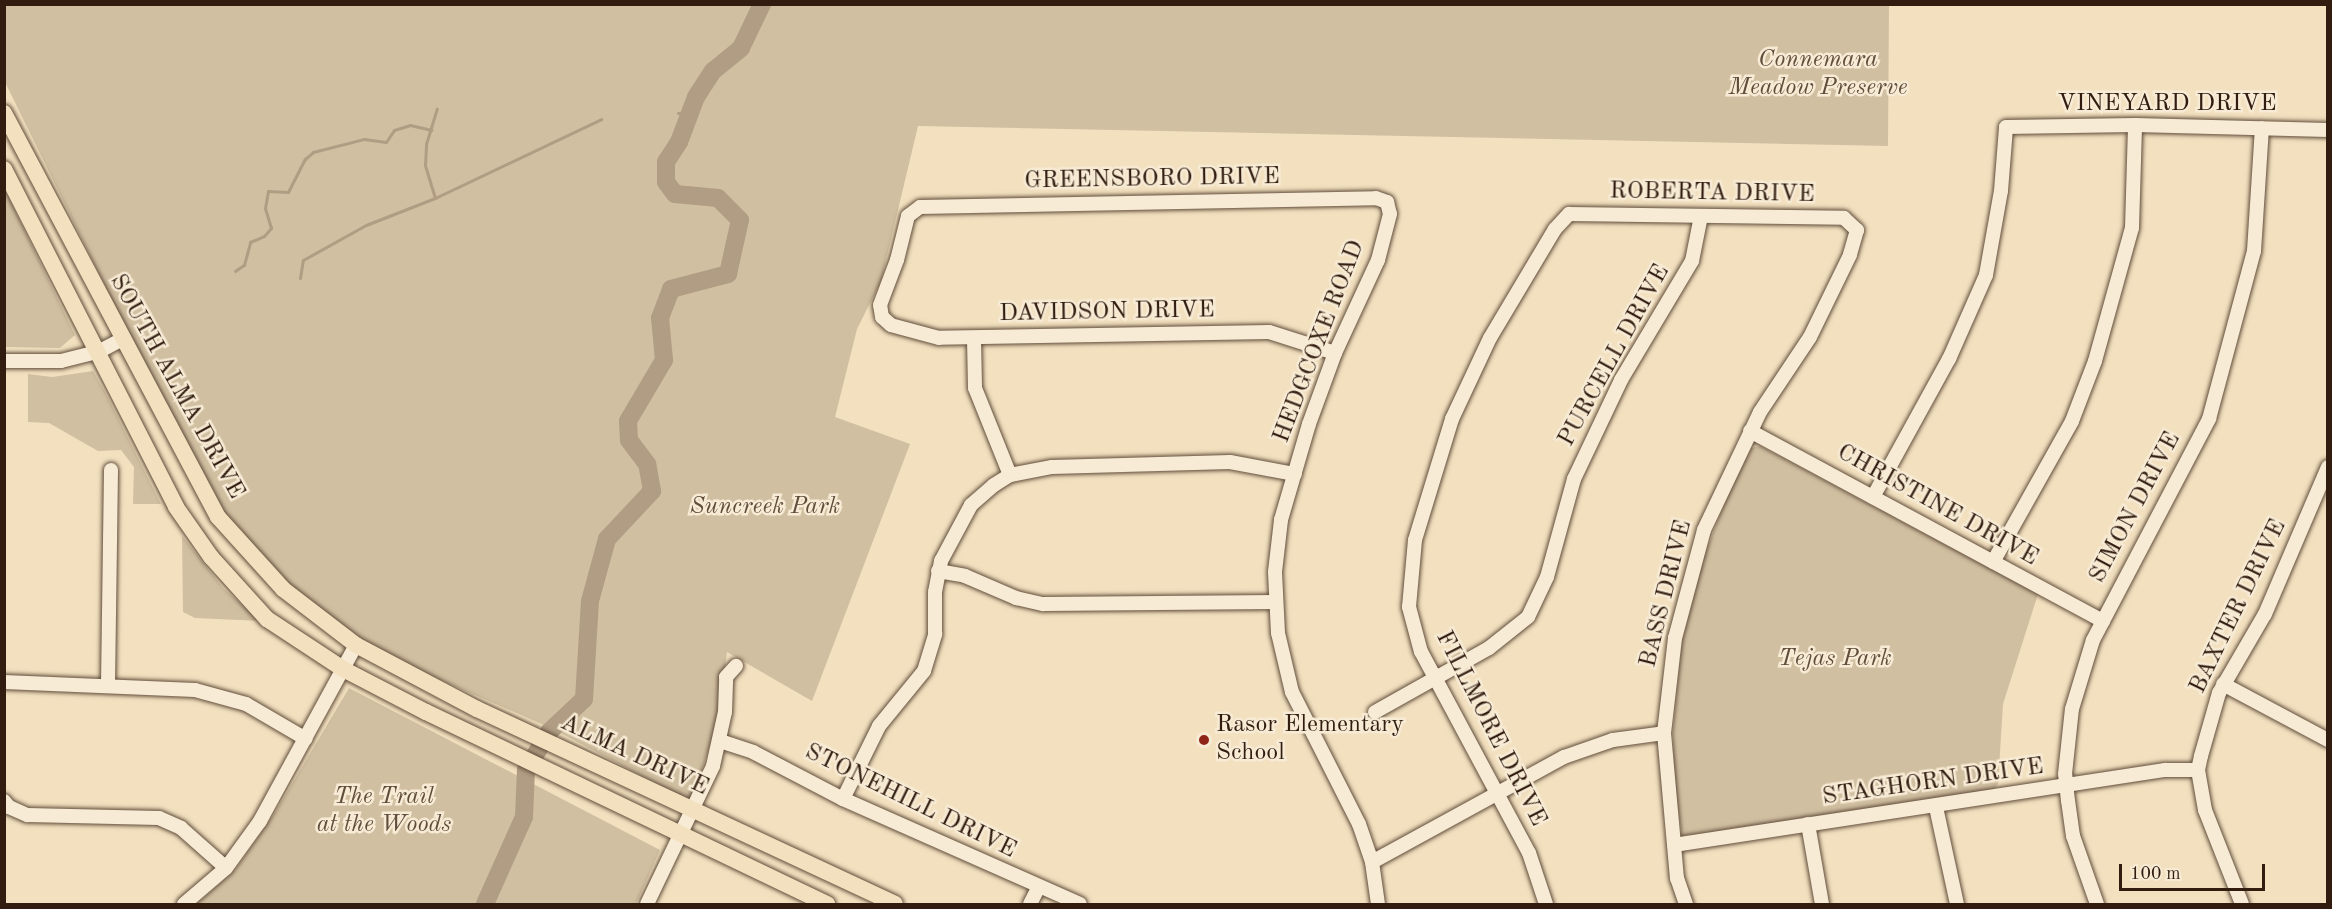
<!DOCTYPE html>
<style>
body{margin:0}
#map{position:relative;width:2332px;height:909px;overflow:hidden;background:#f2e0bf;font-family:"Old Standard TT",serif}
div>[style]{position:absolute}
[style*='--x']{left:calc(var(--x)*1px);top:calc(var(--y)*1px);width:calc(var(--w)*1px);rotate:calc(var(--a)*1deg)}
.green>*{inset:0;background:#d1bfa1}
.stream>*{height:3px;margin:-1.5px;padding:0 1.5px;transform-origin:1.5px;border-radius:1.5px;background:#b09d83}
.river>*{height:18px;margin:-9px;padding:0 9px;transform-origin:9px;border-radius:9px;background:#b09d83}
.roads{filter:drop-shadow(0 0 2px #614d3b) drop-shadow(0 0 2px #614d3b)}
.minor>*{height:14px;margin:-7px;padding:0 7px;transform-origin:7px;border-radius:7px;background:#f7ebd5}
.major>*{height:16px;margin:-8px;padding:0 8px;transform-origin:8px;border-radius:8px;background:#f2e0bf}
.dots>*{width:16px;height:16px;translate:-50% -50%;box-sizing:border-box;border:3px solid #f7ebd5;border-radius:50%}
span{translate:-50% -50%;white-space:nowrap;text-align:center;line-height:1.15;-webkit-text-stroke:5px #f7ebd5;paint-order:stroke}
.park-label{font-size:24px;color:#614d3b;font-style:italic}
.street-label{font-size:24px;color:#311c0f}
.poi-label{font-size:24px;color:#311c0f}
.left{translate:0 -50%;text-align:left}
.frame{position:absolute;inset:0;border:6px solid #311c0f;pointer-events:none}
.scale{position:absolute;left:2119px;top:864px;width:146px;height:27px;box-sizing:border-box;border:3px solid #311c0f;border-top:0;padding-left:8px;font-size:18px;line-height:21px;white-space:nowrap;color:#311c0f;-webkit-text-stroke:4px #f7ebd5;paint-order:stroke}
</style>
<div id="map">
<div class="green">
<i style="clip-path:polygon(5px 4px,1889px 5px,1888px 146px,918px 126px,881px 281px,857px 329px,835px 417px,910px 444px,812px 701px,727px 652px,719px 719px,691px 802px,553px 729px,388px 657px,297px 598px,229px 520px,138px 353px,5px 82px)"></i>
<i style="clip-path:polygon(4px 188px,75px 335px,60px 348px,6px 347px)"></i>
<i style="clip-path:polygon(93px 371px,106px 394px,161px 504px,133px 504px,134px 467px,121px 450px,98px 451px,49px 423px,28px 422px,28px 374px,52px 377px)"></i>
<i style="clip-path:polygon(1760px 446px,2038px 594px,2003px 704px,1998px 784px,1992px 792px,1682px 836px,1674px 778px,1673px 731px,1682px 640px,1705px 554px,1727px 497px,1751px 448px)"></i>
<i style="clip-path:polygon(182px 536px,223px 588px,260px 621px,195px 618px,183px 612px)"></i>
<i style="clip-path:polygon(349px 688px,660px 850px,636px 904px,197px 904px,235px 870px,273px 816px)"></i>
</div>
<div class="stream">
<i style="--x:678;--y:113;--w:12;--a:-5"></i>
<i style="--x:435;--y:198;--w:34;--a:-107"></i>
<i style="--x:425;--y:165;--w:21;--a:-87"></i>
<i style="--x:426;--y:144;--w:37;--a:-73"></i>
<i style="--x:235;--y:271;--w:11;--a:-34"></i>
<i style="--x:244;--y:265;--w:24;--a:-75"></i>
<i style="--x:250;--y:242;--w:15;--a:-23"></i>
<i style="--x:264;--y:236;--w:11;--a:-49"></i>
<i style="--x:271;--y:228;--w:21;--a:-107"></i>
<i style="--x:265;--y:208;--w:17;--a:-80"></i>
<i style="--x:268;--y:191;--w:20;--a:3"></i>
<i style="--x:288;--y:192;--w:37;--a:-63"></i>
<i style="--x:305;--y:159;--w:11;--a:-41"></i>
<i style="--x:313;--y:152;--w:53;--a:-14.3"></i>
<i style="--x:364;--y:139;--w:22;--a:8"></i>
<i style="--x:386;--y:142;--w:14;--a:-56"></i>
<i style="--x:394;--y:130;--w:17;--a:-17"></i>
<i style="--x:410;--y:125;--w:22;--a:13"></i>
<i style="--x:300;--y:278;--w:18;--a:-81"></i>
<i style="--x:303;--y:260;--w:72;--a:-29.1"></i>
<i style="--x:366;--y:225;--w:74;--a:-21.4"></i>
<i style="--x:435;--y:198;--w:184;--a:-25.4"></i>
</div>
<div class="river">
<i style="--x:485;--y:904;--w:95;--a:-65.9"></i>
<i style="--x:524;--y:817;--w:47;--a:-87.6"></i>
<i style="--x:526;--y:770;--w:44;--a:-58.8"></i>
<i style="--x:549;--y:732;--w:48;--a:-43.3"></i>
<i style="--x:584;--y:699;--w:98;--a:-86.5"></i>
<i style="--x:590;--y:601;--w:64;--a:-74.7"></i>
<i style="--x:607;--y:539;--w:66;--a:-46.8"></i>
<i style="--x:652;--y:491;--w:27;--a:-100"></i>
<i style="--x:647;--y:464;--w:30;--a:-127"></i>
<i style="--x:629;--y:440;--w:19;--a:-93"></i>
<i style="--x:628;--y:421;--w:71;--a:-59.5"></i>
<i style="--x:664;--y:360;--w:42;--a:-95.4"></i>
<i style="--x:660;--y:318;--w:31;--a:-69"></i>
<i style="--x:671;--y:289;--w:59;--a:-14.7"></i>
<i style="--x:728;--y:274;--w:55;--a:-77.5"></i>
<i style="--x:740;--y:220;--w:31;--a:-135"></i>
<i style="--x:718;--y:198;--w:43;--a:-174.7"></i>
<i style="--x:675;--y:194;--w:15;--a:-127"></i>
<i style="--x:666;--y:182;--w:20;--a:-90"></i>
<i style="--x:666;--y:162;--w:24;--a:-57"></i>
<i style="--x:679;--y:142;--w:48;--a:-69.3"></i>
<i style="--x:696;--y:97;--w:31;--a:-57"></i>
<i style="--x:713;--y:71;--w:36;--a:-39"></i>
<i style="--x:741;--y:48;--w:49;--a:-64.5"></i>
</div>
<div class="roads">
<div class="minor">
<i style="--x:974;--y:339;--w:49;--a:88.8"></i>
<i style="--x:975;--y:388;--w:94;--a:68.1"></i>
<i style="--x:1335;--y:353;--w:69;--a:-162.3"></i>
<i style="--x:1269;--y:332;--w:330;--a:179"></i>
<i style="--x:939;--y:338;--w:50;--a:-164.8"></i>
<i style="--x:891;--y:325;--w:12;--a:-138"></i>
<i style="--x:882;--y:317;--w:12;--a:-99"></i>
<i style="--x:880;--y:305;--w:48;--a:-69.3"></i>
<i style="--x:897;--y:260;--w:45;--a:-76"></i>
<i style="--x:908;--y:216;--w:15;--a:-37"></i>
<i style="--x:920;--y:207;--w:456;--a:-1.1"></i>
<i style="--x:1376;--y:198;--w:12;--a:20"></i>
<i style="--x:1387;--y:202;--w:12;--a:76"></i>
<i style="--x:1390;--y:214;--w:48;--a:104.6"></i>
<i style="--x:1378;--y:260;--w:102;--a:114.8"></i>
<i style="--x:1335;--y:353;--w:76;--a:110.1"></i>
<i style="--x:1309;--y:424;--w:100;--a:106.3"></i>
<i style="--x:1281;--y:520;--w:52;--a:96.6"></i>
<i style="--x:1275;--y:572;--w:61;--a:87.2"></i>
<i style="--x:1278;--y:633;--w:61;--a:76.7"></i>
<i style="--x:1292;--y:692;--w:148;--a:63.1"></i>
<i style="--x:1359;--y:824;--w:40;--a:71.1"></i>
<i style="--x:1372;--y:862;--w:42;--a:81.9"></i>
<i style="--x:4;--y:361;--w:57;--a:0"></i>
<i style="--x:61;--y:361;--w:38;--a:-14"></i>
<i style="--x:98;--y:352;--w:27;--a:-28"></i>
<i style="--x:1750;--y:431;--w:401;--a:28.3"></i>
<i style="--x:1873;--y:497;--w:158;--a:-61.2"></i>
<i style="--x:1949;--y:359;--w:92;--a:-66.2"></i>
<i style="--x:1986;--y:275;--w:85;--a:-79.9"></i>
<i style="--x:2001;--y:191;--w:64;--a:-85.5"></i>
<i style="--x:2006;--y:127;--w:129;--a:-0.9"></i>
<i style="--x:2135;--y:125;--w:193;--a:1.5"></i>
<i style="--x:1993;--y:562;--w:162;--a:-60.7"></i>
<i style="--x:2072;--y:421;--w:64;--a:-69"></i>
<i style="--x:2095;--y:361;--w:138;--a:-74.5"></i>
<i style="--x:2132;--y:228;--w:103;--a:-88.3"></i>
<i style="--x:938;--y:571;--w:27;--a:10"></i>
<i style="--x:965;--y:576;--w:56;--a:23.3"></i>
<i style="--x:1016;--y:598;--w:28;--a:13"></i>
<i style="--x:1043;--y:604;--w:232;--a:-0.5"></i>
<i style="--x:4;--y:682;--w:191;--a:2.4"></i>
<i style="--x:195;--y:690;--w:53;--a:15.4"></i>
<i style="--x:246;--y:704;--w:69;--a:30.3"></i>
<i style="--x:2223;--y:684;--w:119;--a:28.1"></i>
<i style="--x:108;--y:685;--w:215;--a:-89.2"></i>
<i style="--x:1375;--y:712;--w:131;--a:-29.3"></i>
<i style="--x:1489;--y:648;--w:50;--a:-38.5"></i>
<i style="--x:1528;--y:617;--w:44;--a:-64.6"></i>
<i style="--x:1547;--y:577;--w:102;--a:-74.6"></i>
<i style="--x:1574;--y:479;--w:110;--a:-64.6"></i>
<i style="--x:1621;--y:380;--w:139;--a:-59.2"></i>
<i style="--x:1692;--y:261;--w:46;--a:-78.7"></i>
<i style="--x:720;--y:741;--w:35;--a:18"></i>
<i style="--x:753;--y:752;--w:102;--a:27.6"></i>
<i style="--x:843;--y:799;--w:259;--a:23.9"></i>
<i style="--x:843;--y:799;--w:81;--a:-63.7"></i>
<i style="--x:879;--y:726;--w:71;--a:-50.7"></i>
<i style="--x:924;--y:671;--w:39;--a:-73"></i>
<i style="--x:935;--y:634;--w:42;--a:-90"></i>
<i style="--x:935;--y:592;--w:32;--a:-79"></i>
<i style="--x:941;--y:561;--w:64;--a:-61.8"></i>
<i style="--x:971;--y:505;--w:30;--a:-41"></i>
<i style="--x:994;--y:485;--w:19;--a:-32"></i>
<i style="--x:1010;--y:475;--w:43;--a:-10.8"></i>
<i style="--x:1052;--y:467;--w:178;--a:-1.6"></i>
<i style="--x:1230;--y:462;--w:66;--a:10.5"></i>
<i style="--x:4;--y:801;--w:8;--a:50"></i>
<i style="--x:9;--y:807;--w:20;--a:24"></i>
<i style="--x:27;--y:815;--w:132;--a:1.3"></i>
<i style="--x:159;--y:818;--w:24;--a:24"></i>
<i style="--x:181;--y:828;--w:60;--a:41.6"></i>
<i style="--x:1936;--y:807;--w:99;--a:77.8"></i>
<i style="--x:1808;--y:824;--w:81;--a:80.1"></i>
<i style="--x:1674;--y:845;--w:497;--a:-8.7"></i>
<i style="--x:2165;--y:770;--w:33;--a:0"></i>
<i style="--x:1372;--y:862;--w:219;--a:-28.7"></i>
<i style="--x:1564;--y:757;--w:52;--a:-19.1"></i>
<i style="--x:1613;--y:740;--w:51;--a:-7.8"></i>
<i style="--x:184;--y:904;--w:55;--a:-40.6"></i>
<i style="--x:226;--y:868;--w:58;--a:-54.1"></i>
<i style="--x:260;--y:821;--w:200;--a:-61.4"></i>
<i style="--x:647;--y:904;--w:153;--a:-64.4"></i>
<i style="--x:713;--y:766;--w:55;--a:-77.5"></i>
<i style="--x:725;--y:712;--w:35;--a:-88"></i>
<i style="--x:726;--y:677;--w:15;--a:-48"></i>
<i style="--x:1030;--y:904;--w:18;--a:-63"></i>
<i style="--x:1546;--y:904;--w:54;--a:-108.4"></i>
<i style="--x:1529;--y:853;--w:228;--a:-118.2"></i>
<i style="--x:1421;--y:652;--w:47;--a:-104.9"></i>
<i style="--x:1409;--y:607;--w:67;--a:-84.9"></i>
<i style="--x:1415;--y:540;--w:127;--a:-73"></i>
<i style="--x:1452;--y:419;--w:89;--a:-64.9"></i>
<i style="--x:1490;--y:338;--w:127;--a:-59.2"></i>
<i style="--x:1555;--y:229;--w:21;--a:-47"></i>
<i style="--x:1569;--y:214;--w:275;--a:0.8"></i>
<i style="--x:1844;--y:218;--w:18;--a:43"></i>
<i style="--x:1857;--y:230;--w:26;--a:106"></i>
<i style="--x:1850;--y:255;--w:91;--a:116"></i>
<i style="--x:1810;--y:337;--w:90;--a:123.7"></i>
<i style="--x:1760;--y:412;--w:131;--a:115.4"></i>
<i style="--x:1704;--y:530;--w:112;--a:105"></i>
<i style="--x:1675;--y:638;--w:96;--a:96.6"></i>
<i style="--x:1664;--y:733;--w:146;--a:84.9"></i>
<i style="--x:1677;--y:878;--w:28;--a:71"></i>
<i style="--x:2097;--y:904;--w:72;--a:-109.4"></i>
<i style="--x:2073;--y:836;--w:35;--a:-98"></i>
<i style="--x:2068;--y:801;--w:27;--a:-96"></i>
<i style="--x:2065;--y:774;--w:65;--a:-83.9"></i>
<i style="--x:2072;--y:709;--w:72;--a:-73.1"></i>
<i style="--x:2093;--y:640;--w:250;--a:-62.3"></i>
<i style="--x:2209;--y:419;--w:174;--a:-75"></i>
<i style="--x:2254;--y:251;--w:123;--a:-86.3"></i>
<i style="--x:2242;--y:904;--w:101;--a:-111.5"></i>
<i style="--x:2205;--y:810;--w:41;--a:-99.9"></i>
<i style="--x:2198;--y:770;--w:14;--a:-78"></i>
<i style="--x:2201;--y:756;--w:66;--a:-74.1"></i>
<i style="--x:2219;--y:693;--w:91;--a:-59.8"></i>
<i style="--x:2265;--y:614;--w:160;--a:-66.8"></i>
</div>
<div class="major">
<i style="--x:4;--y:113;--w:457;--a:62.1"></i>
<i style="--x:218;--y:517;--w:97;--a:47.9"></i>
<i style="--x:283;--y:589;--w:92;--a:37.5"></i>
<i style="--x:356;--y:645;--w:137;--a:27.9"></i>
<i style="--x:477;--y:709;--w:461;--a:25"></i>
<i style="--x:4;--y:169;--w:379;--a:63"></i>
<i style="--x:176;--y:507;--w:61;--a:55"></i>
<i style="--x:211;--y:557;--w:84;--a:47.9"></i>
<i style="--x:267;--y:619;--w:91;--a:33.3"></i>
<i style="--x:343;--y:669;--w:93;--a:27.4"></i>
<i style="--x:426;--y:712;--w:445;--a:25.6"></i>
</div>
</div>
<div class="dots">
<i style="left:1204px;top:740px;background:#8f2418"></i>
</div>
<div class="park-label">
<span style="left:1818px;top:75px">Connemara<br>Meadow Preserve</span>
<span style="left:765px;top:508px">Suncreek Park</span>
<span style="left:1835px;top:660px">Tejas Park</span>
<span style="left:384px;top:812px">The Trail<br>at the Woods</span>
</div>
<div class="street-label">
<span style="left:2167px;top:105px">VINEYARD DRIVE</span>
<span style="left:1152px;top:180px;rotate:-1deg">GREENSBORO DRIVE</span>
<span style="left:1712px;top:194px;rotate:1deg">ROBERTA DRIVE</span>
<span style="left:1107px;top:313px;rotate:-1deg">DAVIDSON DRIVE</span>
<span style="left:1320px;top:342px;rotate:-69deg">HEDGCOXE ROAD</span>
<span style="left:1615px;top:356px;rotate:-61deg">PURCELL DRIVE</span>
<span style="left:176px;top:387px;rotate:61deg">SOUTH ALMA DRIVE</span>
<span style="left:1937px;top:506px;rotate:29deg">CHRISTINE DRIVE</span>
<span style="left:2136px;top:508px;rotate:-62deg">SIMON DRIVE</span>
<span style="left:1667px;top:594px;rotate:-76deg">BASS DRIVE</span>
<span style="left:2239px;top:607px;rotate:-64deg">BAXTER DRIVE</span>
<span style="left:1490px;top:729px;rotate:63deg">FILLMORE DRIVE</span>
<span style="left:634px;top:756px;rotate:25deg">ALMA DRIVE</span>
<span style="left:1933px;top:783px;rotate:-8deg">STAGHORN DRIVE</span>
<span style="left:910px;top:802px;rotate:26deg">STONEHILL DRIVE</span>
</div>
<div class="poi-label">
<span class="left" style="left:1216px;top:740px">Rasor Elementary<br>School</span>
</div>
<div class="frame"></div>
<div class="scale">100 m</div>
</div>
